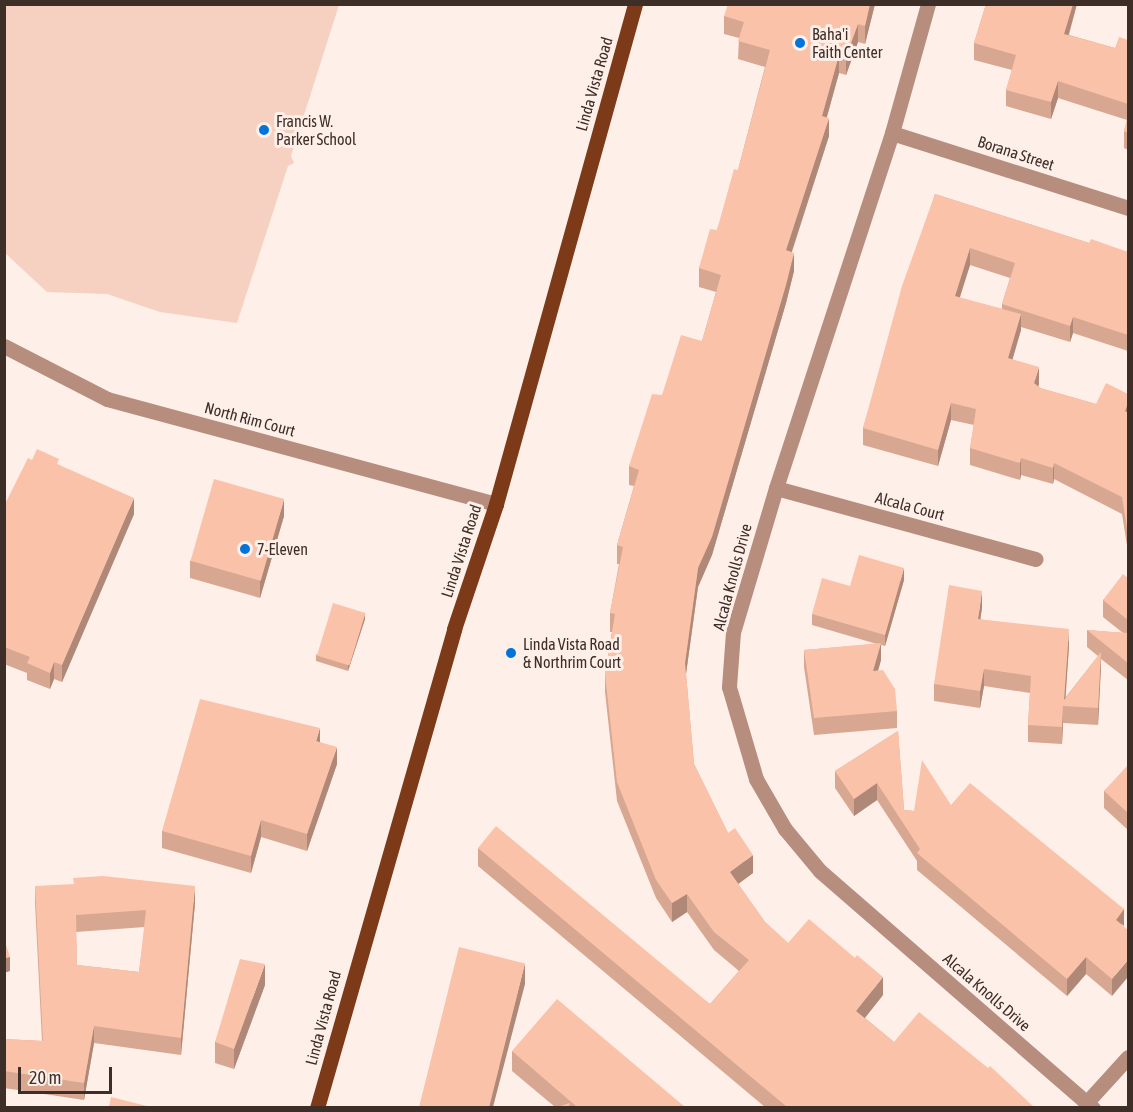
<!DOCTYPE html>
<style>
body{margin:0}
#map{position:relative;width:1133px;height:1112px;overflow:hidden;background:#ffefe9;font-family:"Asap Condensed",sans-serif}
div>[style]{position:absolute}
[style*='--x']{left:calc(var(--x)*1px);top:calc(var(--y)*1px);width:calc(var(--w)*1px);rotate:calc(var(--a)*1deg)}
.green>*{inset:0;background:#f6d1c2}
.minor>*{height:15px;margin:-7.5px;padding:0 7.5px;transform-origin:7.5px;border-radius:7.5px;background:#b78e7d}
.major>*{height:15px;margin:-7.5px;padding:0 7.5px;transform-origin:7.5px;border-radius:7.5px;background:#7d3a19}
.wall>*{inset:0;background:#d8a792}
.shaded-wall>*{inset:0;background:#b08877}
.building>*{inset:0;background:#fbc2aa;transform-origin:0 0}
.dots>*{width:16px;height:16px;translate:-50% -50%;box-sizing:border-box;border:3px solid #ffefe9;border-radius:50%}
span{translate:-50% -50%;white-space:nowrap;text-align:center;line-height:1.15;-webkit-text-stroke:6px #ffefe9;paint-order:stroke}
.poi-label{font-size:16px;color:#3d2e28}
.left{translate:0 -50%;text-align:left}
.street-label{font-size:16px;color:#3d2e28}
.frame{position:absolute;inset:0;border:6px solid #3d2e28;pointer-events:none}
.scale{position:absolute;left:18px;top:1067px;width:94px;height:27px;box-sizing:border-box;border:3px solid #3d2e28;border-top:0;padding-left:8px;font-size:18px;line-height:21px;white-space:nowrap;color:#3d2e28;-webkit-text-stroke:4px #ffefe9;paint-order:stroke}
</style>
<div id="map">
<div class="green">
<i style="clip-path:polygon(4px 5px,339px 5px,291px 156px,294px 163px,288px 166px,237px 323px,160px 312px,107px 294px,47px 292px,5px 253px)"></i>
</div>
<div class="minor">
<i style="--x:928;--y:4;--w:134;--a:105.6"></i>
<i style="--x:892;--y:133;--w:373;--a:108.1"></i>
<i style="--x:776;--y:488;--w:150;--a:106.6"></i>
<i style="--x:733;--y:632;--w:55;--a:94.2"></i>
<i style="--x:729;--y:687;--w:96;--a:73.6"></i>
<i style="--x:756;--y:779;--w:58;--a:59.9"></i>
<i style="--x:785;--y:829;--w:55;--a:50.2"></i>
<i style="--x:820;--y:871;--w:362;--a:41"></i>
<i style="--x:892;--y:133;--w:248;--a:17.6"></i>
<i style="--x:4;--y:346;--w:116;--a:27.2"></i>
<i style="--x:107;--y:399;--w:403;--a:15.1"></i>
<i style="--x:776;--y:488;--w:269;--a:15.3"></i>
<i style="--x:1087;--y:1102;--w:61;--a:-47.7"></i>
</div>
<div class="major">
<i style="--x:317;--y:1108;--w:498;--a:-74"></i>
<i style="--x:454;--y:629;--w:132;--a:-71.4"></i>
<i style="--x:496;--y:504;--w:519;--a:-74.46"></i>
</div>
<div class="wall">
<i style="clip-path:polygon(875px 4px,865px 44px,858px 42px,846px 75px,839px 73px,827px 117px,829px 136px,792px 252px,794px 271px,786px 303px,712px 555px,698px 587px,686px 674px,694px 764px,728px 833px,753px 873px,738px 884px,765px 922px,788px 943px,883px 995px,865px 1018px,894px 1042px,1034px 1107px,765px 1107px,478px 866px,478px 848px,710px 1004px,739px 971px,714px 950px,687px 912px,672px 922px,656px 898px,617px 801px,605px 692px,605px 674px,612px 632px,610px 632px,610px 613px,619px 564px,617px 564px,617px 545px,634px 486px,629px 485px,629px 466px,662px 395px,702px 341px,716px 292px,699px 287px,699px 268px,717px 230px,738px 170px,765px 67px,738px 59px,739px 38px,724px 34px,724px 16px)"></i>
<i style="clip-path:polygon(986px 4px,1077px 4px,1069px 35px,1115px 48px,1128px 40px,1128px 150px,1124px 148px,1124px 131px,1127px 120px,1058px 98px,1051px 119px,1006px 106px,1006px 90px,1012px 70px,974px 60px,974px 43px)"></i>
<i style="clip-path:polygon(evenodd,935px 194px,1089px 243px,1128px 252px,1128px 351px,1073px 333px,1070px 342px,1021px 327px,1021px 330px,1012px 359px,1039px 384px,1038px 386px,1040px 388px,1096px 404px,1128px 394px,1128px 552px,1122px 514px,1054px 479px,1053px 484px,1021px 475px,1020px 480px,970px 465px,970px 448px,974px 425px,951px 420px,938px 466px,863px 445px,863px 428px,935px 194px,970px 265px,1010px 278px,1002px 304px,1002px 309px,959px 298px,970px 265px)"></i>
<i style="clip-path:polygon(32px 460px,59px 465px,134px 514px,62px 682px,54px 679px,50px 689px,27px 680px,27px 673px,4px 664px,4px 506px)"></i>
<i style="clip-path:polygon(284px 516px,260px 598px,190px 578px,190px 561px)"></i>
<i style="clip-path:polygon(1128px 578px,1128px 680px,1101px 659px,1098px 725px,1063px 723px,1062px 744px,1028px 742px,1028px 725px,1030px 693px,984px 686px,980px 708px,934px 701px,934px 684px,982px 608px,980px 619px,1069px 646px,1065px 698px,1098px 656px,1087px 647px,1087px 630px,1123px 633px,1103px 617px,1103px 600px)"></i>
<i style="clip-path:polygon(904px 580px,885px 646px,881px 645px,881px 660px,878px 671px,897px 711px,897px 728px,814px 735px,804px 667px,804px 650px,877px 644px,812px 625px,812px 614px,850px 586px)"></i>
<i style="clip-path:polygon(365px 619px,348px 671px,316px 661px,316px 655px)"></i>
<i style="clip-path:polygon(898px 731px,904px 810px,914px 811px,951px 805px,1124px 909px,1112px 996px,1086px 974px,1067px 996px,917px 870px,917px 861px,877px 800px,854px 816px,835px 788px,835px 771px)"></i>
<i style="clip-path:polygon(320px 742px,337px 764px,307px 851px,261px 837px,251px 873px,162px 848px,162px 831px)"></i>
<i style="clip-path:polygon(1128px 768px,1128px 830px,1104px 808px,1104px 791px)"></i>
<i style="clip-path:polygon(evenodd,35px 886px,195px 903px,181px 1055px,94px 1043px,84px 1100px,4px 1088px,4px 1039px,42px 1041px,35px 903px,35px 886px,145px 927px,139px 972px,77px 965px,76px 932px,145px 927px)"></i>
<i style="clip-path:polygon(265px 985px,234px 1069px,215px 1063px,215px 1042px)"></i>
<i style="clip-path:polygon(512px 1051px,685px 1107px,555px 1107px,512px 1071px)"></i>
</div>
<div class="shaded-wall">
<i style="clip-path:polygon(870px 4px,875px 4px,865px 44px,865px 26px)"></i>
<i style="clip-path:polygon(1073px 4px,1077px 4px,1064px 50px,1064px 34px)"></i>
<i style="clip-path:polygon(858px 24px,858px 42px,846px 75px,846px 57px)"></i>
<i style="clip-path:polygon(839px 55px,839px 73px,822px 134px,822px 116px)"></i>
<i style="clip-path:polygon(1058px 81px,1058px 98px,1051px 119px,1051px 102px)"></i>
<i style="clip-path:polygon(829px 118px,829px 136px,786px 269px,786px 250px)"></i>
<i style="clip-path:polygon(970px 248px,970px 265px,955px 313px,955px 296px)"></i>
<i style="clip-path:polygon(794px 253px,794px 271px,786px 303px,712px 555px,698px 587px,685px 681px,685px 663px,698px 568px)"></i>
<i style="clip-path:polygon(1021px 314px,1021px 330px,1008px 375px,1008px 358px)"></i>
<i style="clip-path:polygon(1073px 317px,1073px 333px,1070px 342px,1070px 326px)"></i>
<i style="clip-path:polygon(1039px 367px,1039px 384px,1034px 400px,1034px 383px)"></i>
<i style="clip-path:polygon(951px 403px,951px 420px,938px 466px,938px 450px)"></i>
<i style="clip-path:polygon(1128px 403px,1128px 420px,1125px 411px)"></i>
<i style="clip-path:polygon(1021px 458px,1021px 475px,1020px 480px,1020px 463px)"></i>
<i style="clip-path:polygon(1054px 463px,1054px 479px,1053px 484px,1053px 468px)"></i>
<i style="clip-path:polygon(134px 498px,134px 514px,62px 682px,62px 665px)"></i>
<i style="clip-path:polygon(284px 499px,284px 516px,260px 598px,260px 581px)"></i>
<i style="clip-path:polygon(904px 568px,904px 580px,885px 646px,885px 635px)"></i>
<i style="clip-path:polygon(982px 591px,982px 608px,978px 636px,978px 619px)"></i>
<i style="clip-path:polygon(365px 613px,365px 619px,348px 671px,348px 665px)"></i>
<i style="clip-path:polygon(1069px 629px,1069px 646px,1065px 706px,1064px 700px)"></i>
<i style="clip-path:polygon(881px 643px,881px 660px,873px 688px,873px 671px)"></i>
<i style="clip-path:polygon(1101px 652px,1101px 668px,1098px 725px,1098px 708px)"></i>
<i style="clip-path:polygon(54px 662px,54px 679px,50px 689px,50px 673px)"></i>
<i style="clip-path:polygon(984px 669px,984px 686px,980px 708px,980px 691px)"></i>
<i style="clip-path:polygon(1063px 706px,1063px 723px,1062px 744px,1062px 727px)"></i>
<i style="clip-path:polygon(320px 728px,320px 745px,316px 741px)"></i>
<i style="clip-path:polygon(337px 747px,337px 764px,307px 851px,307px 834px)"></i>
<i style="clip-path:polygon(877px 783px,877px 800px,854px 816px,854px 799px)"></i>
<i style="clip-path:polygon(261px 820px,261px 837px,251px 873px,251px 856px)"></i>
<i style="clip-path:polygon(753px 855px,753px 873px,730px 890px,730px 872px)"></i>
<i style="clip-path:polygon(195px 886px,195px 903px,181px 1055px,181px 1038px)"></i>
<i style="clip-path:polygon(687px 894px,687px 912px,672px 922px,672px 903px)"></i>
<i style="clip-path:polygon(1124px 909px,1124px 926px,1116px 920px)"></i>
<i style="clip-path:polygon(10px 957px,10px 971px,4px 973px,4px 958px)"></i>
<i style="clip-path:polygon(1086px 957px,1086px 974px,1067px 996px,1067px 979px)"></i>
<i style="clip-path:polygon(1128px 960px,1128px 977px,1112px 996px,1112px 979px)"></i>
<i style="clip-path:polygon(525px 963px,525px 984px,493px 1107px,488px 1107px)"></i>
<i style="clip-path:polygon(265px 964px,265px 985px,234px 1069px,234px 1049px)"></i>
<i style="clip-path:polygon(883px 977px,883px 995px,856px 1029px,856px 1011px)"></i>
<i style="clip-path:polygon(94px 1026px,94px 1043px,84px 1100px,84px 1083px)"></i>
</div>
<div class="building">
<i style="clip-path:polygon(728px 4px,870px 4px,865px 26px,858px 24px,846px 57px,839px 55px,822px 116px,829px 118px,786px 250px,794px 253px,786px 285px,712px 537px,698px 568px,685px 663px,694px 764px,728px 833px,735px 828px,753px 855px,730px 872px,765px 922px,788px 943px,809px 919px,855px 958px,857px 955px,883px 977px,856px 1011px,894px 1042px,919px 1012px,988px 1068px,990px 1066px,1034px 1107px,787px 1107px,478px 848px,496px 826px,710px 1004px,749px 960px,714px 932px,687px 894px,672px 903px,656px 880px,617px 782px,605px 674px,615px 614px,610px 613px,623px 547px,617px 545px,639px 470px,629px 466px,652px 394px,662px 395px,681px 335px,702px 341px,721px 275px,699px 268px,710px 229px,717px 230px,734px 169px,738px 170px,770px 50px,738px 41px,744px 22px,724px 16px)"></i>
<i style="clip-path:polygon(986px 4px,1073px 4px,1064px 34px,1115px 48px,1119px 37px,1128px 40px,1128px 104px,1058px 81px,1051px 102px,1006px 90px,1016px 55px,974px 43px)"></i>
<i style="clip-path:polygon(1128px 116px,1128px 133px,1124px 131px)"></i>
<i style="clip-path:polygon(935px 194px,1089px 243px,1091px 239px,1128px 252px,1128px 335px,1073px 317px,1070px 326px,1002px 304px,1015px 263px,970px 248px,955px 296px,1021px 314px,1008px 358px,1039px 367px,1034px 383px,1040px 388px,1096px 404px,1106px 383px,1128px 394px,1128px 403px,1125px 411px,1128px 413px,1128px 535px,1122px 497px,1054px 463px,1053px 468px,1021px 458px,1020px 463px,970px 448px,976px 409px,951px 403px,938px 450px,863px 428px,902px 286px)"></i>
<i style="clip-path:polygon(37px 449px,59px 459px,57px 464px,134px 498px,62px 665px,54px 662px,50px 673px,27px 663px,30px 657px,4px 647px,4px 506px,28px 458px,32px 460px)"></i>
<i style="left:214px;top:479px;width:73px;height:85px;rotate:16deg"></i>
<i style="clip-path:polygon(859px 555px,904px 568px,885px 635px,812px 614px,822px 578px,850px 586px)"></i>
<i style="clip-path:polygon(1123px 574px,1128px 578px,1128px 620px,1103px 600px)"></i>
<i style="clip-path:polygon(949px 585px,982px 591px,978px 619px,1069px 629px,1064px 700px,1101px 652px,1098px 708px,1063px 706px,1062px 727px,1028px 725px,1031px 676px,984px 669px,980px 691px,934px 684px)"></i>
<i style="left:333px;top:603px;width:34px;height:55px;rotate:17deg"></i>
<i style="clip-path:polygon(1087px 630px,1128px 633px,1128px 663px)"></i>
<i style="clip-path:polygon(881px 643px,873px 671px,883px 670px,895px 689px,897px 711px,814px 718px,804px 650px)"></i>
<i style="clip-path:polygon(200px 699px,320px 728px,316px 741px,337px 747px,307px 834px,261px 820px,251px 856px,162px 831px)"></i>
<i style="clip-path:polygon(898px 731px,904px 810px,914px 811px,922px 760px,951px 805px,970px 783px,1124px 909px,1116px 920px,1128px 930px,1128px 960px,1112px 979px,1086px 957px,1067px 979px,917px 853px,920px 849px,877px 783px,854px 799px,835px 771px)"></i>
<i style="clip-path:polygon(1127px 766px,1128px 768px,1128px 813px,1104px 791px)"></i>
<i style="clip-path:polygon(evenodd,103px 876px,195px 886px,181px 1038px,94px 1026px,84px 1083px,4px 1071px,4px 1039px,43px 1041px,35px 886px,74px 884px,73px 878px,103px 876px,146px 910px,139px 972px,77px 965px,76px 915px,146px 910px)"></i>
<i style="clip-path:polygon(4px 939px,10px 957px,4px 958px)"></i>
<i style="left:459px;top:947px;width:68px;height:165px;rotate:14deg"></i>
<i style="clip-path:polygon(240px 959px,265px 964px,234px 1049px,215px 1042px)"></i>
<i style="clip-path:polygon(557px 999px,685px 1107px,577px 1107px,512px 1051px)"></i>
<i style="clip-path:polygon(111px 1097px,151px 1107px,109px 1107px)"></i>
<i style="clip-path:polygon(570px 1103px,569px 1107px,557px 1107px)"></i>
</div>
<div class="dots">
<i style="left:800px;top:43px;background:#0074db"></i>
<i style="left:264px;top:130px;background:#0074db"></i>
<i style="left:245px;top:549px;background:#0074db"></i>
<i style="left:511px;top:653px;background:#0074db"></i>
</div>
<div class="poi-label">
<span class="left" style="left:812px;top:43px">Baha'i<br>Faith Center</span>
<span class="left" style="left:276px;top:130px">Francis W.<br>Parker School</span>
<span class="left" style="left:257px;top:549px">7-Eleven</span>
<span class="left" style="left:523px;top:653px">Linda Vista Road<br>&amp; Northrim Court</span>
</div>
<div class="street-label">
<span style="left:594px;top:84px;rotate:-74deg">Linda Vista Road</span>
<span style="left:1016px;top:153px;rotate:18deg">Borana Street</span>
<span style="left:250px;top:419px;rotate:15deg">North Rim Court</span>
<span style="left:910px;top:506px;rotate:15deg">Alcala Court</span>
<span style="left:461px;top:551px;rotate:-72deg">Linda Vista Road</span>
<span style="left:732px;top:577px;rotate:-75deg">Alcala Knolls Drive</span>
<span style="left:987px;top:992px;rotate:41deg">Alcala Knolls Drive</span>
<span style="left:323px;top:1018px;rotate:-75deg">Linda Vista Road</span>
</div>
<div class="frame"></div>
<div class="scale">20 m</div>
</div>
